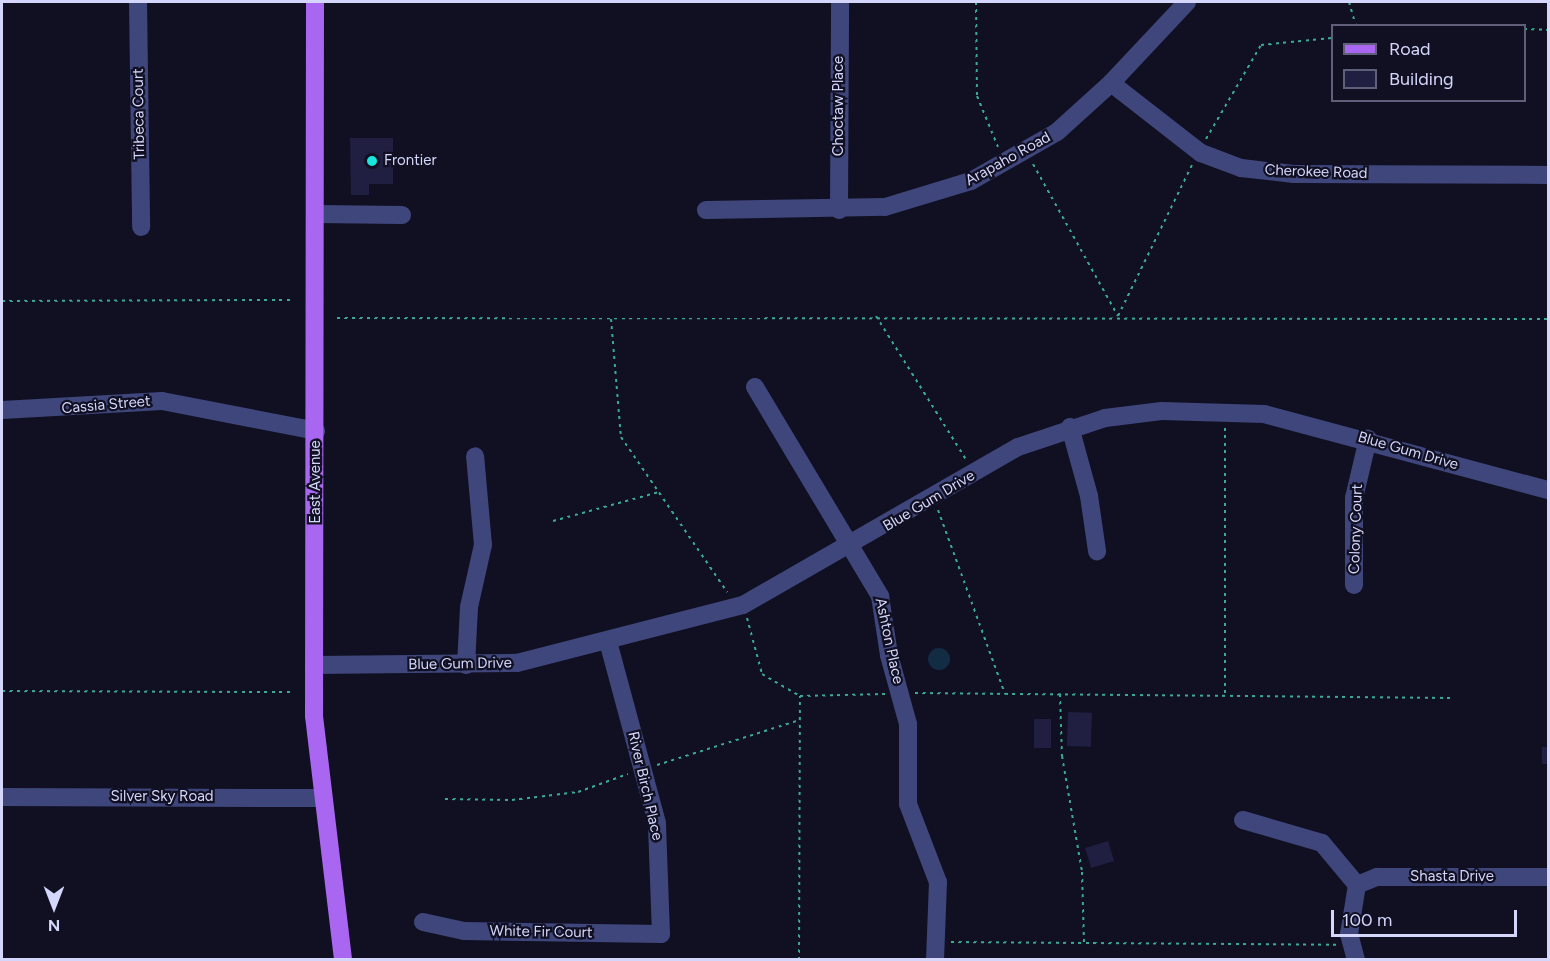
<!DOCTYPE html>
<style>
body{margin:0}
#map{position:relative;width:1550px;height:961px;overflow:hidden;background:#101022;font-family:Figtree,sans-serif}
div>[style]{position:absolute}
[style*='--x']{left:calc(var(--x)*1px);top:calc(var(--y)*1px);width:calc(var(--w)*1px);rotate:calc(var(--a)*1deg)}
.water>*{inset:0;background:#122c43}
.round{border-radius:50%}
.building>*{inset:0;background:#201e41;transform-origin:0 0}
.path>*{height:2px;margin-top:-1px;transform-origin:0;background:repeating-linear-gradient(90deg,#3aaa93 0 3px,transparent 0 7.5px)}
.minor>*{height:18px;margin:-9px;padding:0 9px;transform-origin:9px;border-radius:9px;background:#3f467c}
.major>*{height:18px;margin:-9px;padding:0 9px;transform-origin:9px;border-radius:9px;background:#a966f1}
.dots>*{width:16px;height:16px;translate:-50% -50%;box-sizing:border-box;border:3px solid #101022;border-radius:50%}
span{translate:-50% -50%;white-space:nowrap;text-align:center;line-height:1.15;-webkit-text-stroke:4.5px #101022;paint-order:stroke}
.street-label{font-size:15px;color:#d5d6fb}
.poi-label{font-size:15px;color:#d5d6fb}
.left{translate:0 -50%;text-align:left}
.frame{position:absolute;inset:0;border:3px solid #d5d6fb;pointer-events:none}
.legend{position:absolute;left:1331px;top:24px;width:195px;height:78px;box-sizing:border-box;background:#101022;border:2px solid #5f5f79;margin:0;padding:8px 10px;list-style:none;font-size:18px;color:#d5d6fb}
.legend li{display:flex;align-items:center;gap:12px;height:30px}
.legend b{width:30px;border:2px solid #5f5f79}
.north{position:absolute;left:24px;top:877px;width:60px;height:60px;-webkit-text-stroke:4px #101022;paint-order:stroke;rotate:180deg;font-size:16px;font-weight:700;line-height:24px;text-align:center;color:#d5d6fb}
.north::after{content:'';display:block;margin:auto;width:21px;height:27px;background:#d5d6fb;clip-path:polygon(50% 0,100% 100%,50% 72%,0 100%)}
.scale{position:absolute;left:1331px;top:910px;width:186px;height:27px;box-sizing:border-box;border:3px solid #d5d6fb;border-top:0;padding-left:8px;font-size:18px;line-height:21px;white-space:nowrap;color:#d5d6fb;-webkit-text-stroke:4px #101022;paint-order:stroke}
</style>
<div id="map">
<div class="water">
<i class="round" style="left:928px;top:648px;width:22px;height:22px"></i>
</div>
<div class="building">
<i style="clip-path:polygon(350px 138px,393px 138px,393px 184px,369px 184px,369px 195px,351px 195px)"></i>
<i style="left:1068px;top:712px;width:24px;height:34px;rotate:2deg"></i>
<i style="left:1034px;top:719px;width:17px;height:29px"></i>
<i style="left:1542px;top:747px;width:6px;height:17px"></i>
<i style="left:1108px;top:841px;width:21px;height:24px;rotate:73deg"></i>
</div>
<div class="path">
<i style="--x:976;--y:2;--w:94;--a:89.4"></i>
<i style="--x:977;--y:96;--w:55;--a:67.6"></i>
<i style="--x:1349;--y:2;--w:25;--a:74"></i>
<i style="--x:1524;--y:29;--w:24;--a:2"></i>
<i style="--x:1206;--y:139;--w:109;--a:-59.7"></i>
<i style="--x:1261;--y:45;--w:71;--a:-5.6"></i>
<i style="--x:1033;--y:164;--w:174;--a:60.8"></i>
<i style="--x:2;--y:301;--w:288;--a:-0.2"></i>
<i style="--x:876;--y:316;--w:171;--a:57.9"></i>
<i style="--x:1118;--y:316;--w:168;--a:-63.9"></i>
<i style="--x:337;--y:318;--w:1211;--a:0.05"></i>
<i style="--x:611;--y:319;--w:118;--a:85.2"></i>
<i style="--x:621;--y:437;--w:188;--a:55.6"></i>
<i style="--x:1225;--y:428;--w:267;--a:90"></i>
<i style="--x:938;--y:510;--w:196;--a:70"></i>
<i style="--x:553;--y:521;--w:110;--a:-15.3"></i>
<i style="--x:747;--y:618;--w:58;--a:75"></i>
<i style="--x:762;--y:674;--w:44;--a:30.1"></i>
<i style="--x:800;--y:696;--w:85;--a:-1.3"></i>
<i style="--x:2;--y:691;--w:289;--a:0.2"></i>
<i style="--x:915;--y:693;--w:537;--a:0.53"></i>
<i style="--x:1060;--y:694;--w:62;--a:88.2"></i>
<i style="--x:1062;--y:756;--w:118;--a:80.2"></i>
<i style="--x:1082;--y:872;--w:71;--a:88.4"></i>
<i style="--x:657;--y:765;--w:150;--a:-17.5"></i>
<i style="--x:445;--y:799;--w:67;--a:0.9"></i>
<i style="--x:512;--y:800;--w:66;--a:-6.9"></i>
<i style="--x:578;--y:792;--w:53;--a:-19.8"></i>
<i style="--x:951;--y:942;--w:385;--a:0.4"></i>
<i style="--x:799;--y:960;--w:264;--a:-89.8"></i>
</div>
<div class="minor">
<i style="--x:138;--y:2;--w:225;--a:89.2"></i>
<i style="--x:1111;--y:83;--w:114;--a:37.9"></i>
<i style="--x:1201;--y:153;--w:43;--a:20.6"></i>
<i style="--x:1241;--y:168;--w:53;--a:6.5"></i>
<i style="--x:1294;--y:174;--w:254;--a:0.2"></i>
<i style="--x:706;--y:210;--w:179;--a:-1"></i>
<i style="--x:885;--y:207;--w:90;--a:-16.8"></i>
<i style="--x:971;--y:181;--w:99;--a:-29.7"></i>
<i style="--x:1057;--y:132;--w:73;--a:-42.2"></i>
<i style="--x:1111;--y:83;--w:111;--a:-46.8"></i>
<i style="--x:839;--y:210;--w:208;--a:-89.7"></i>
<i style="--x:316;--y:214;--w:86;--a:0.7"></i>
<i style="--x:755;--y:387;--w:244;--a:59.1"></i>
<i style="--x:880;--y:596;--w:60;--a:81.3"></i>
<i style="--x:889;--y:655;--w:72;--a:74.6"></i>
<i style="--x:908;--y:724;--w:80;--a:90"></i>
<i style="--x:908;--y:804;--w:84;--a:69"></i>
<i style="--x:938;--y:882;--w:78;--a:92.2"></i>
<i style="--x:2;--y:410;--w:160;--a:-3.2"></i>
<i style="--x:162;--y:401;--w:157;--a:11"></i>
<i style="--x:1070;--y:427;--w:72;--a:74.6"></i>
<i style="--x:1089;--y:496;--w:56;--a:81.7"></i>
<i style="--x:1354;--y:585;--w:87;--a:-90"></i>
<i style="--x:1354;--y:498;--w:61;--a:-76.7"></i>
<i style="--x:314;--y:665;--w:203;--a:-0.6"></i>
<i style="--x:517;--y:663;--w:233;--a:-14.4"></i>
<i style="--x:743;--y:605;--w:317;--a:-29.9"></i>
<i style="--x:1018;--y:447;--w:92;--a:-18.4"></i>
<i style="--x:1105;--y:418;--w:57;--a:-7"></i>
<i style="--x:1162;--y:411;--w:102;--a:1.7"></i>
<i style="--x:1264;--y:414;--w:294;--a:15"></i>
<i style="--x:466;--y:665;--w:58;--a:-87"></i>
<i style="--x:469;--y:607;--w:64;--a:-77.3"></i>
<i style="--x:483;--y:545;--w:89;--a:-95.1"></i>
<i style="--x:2;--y:797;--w:320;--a:0.2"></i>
<i style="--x:1243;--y:820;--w:82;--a:16.2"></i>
<i style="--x:1322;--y:843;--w:55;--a:50.2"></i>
<i style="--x:1357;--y:885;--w:22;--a:-22"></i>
<i style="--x:1377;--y:877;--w:171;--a:0"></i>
<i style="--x:423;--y:922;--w:42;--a:12.4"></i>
<i style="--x:464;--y:931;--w:197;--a:0.9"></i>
<i style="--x:661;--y:934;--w:111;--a:-92.1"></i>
<i style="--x:657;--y:823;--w:188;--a:-105.1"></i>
<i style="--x:1356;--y:960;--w:27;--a:-105"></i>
<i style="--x:1349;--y:934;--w:50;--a:-80.7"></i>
</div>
<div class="major">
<i style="--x:315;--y:2;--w:714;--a:90.08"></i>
<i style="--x:314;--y:716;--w:246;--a:83.2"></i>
</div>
<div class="dots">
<i style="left:372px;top:161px;background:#16e6dd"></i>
</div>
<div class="street-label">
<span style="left:839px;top:106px;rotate:-90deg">Choctaw Place</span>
<span style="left:139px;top:114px;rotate:-91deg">Tribeca Court</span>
<span style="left:1008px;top:159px;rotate:-29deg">Arapaho Road</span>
<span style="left:1316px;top:172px;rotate:2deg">Cherokee Road</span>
<span style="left:106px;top:405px;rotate:-5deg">Cassia Street</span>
<span style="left:1408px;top:451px;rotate:16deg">Blue Gum Drive</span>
<span style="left:316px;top:482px;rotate:-90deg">East Avenue</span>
<span style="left:929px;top:501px;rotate:-31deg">Blue Gum Drive</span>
<span style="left:1356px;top:529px;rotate:-88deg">Colony Court</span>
<span style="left:889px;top:641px;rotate:78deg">Ashton Place</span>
<span style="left:460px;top:664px;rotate:-1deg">Blue Gum Drive</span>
<span style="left:645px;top:786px;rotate:77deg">River Birch Place</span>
<span style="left:162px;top:797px">Silver Sky Road</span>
<span style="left:1452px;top:877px">Shasta Drive</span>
<span style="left:541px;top:932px;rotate:1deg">White Fir Court</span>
</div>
<div class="poi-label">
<span class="left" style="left:384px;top:161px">Frontier</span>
</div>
<div class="frame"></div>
<ul class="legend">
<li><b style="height:8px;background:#a966f1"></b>Road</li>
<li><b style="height:16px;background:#201e41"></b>Building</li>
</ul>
<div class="north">N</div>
<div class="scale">100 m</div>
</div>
